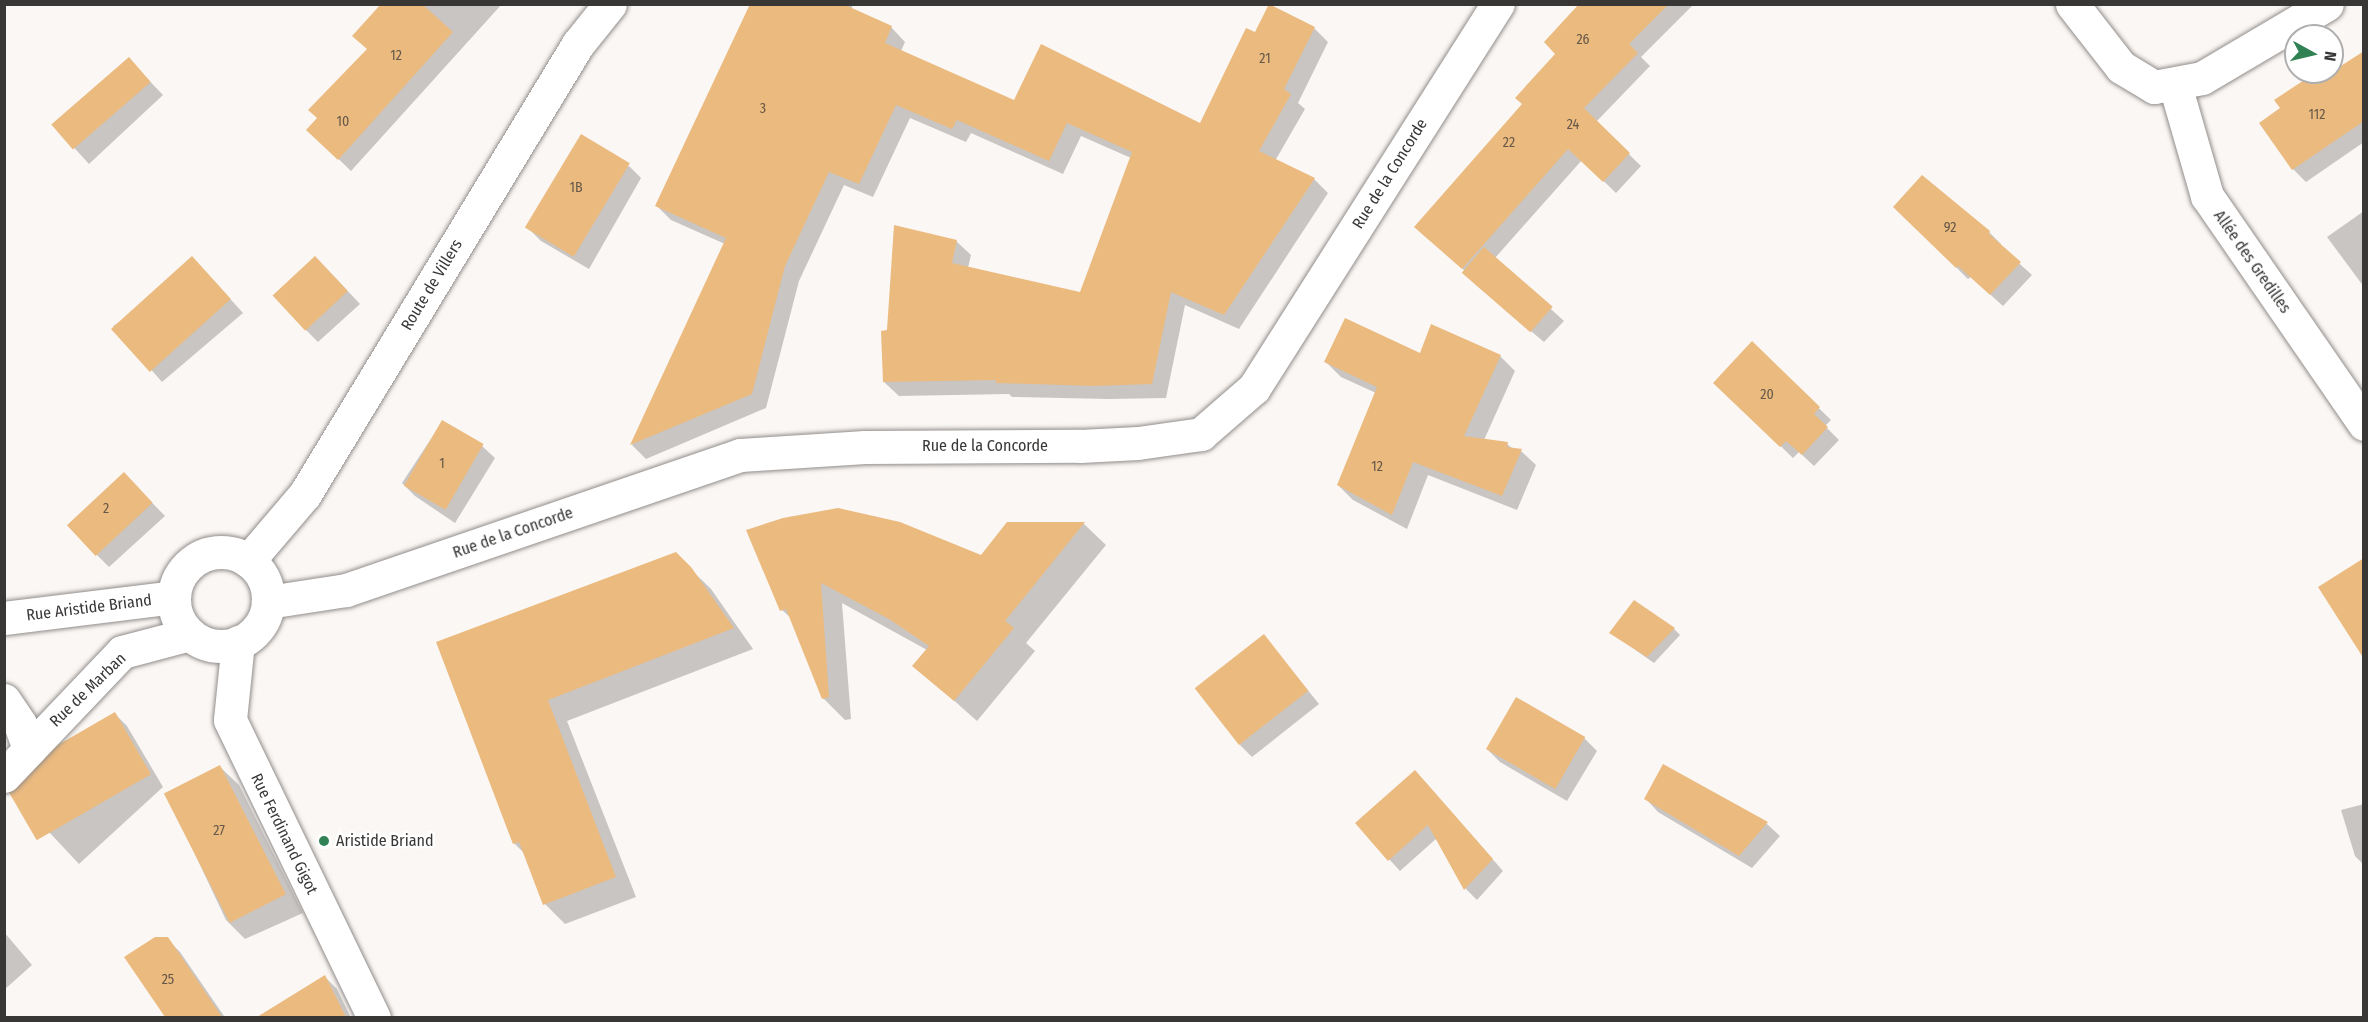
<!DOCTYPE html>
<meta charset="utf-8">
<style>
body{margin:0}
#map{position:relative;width:2368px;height:1022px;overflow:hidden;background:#fbf7f4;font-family:"Fira Sans Condensed",sans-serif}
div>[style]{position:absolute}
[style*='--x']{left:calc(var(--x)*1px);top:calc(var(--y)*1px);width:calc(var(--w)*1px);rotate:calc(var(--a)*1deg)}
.shadow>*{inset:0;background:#0003}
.building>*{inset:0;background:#ebba7f;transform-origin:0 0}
.roads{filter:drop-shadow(0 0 2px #918d8b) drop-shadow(0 0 2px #918d8b)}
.minor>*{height:33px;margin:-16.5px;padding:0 16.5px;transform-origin:16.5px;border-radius:16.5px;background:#fff}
.major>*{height:33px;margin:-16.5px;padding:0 16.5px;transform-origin:16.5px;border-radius:16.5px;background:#fff}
.major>.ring{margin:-16.5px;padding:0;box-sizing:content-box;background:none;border:33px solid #fff;border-radius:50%}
.dots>*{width:16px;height:16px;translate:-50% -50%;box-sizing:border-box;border:3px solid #fff;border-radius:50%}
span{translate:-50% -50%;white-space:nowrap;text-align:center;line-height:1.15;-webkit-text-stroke:4.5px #fff;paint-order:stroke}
.number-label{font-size:14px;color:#665848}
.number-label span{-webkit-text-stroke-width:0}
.street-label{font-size:16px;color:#393736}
.poi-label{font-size:16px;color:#393736}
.left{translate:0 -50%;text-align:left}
.frame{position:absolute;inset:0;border:6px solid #393736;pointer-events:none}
.north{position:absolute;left:2284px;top:24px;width:60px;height:60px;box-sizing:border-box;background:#fff;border:2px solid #b0afaf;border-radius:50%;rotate:98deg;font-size:16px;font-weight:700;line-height:24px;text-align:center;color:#393736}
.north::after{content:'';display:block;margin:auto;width:21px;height:27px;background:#308254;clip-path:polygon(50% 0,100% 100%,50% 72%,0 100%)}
</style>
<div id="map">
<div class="shadow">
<i style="clip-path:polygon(383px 4px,502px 4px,351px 171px,321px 142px,319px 119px,368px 50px)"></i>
<i style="clip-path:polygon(755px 4px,853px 4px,851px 10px,891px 27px,905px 42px,901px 51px,1015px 102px,1201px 125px,1256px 34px,1314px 28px,1328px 42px,1298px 103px,1305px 109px,1275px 161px,1314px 179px,1328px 193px,1239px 329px,1185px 305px,1166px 398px,1109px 399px,1012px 397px,1009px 394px,899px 396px,884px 382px,889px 332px,956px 241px,971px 255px,968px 268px,1081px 294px,1131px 158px,1081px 136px,1063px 174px,971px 133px,966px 142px,910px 118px,873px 197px,844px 185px,799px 281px,766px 408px,646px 459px,632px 445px,725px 244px,671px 220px,657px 206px)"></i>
<i style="clip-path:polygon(1581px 4px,1694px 4px,1641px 57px,1650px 66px,1596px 122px,1641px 166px,1616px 193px,1582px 160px,1495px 258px,1564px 321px,1544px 342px,1475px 284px,1464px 270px,1416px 227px,1524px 104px,1557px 54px)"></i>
<i style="clip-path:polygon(2364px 70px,2364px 142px,2306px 182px,2293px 169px,2282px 109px,2312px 77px,2318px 83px)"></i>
<i style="clip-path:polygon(141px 72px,163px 95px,89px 164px,55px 127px)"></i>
<i style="clip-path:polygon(629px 166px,641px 178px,589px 269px,541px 241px,529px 229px)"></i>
<i style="clip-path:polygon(1895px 207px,1989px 232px,2001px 244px,2000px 246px,2032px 275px,2003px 306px,1971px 277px,1968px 279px)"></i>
<i style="clip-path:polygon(2364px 211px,2364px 287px,2327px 237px)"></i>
<i style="clip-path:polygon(328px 270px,360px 304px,318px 342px,306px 330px)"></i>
<i style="clip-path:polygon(205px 271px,243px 313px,162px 382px,113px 326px)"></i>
<i style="clip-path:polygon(1752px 343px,1831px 420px,1825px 426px,1839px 440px,1814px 466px,1799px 452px,1793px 458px,1715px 382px)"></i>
<i style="clip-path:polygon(1421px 355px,1500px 356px,1515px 371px,1484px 440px,1507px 444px,1513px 449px,1521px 451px,1536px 465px,1517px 510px,1428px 475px,1407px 529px,1353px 500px,1338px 485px,1376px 393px,1341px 377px,1326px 362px)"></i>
<i style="clip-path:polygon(442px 422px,482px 446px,495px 458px,455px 523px,415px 496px,402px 483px)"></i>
<i style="clip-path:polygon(124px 474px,165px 516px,109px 567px,96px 554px)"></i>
<i style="clip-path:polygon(1008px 524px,1084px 524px,1106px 545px,1026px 643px,1035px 651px,977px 721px,914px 665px,927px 650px,842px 603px,851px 719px,845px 720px,823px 698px,792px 619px,782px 610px,748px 531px,982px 557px)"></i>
<i style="clip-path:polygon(675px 554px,711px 589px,753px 649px,567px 721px,636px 897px,565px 924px,545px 904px,525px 854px,514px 843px,438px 643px)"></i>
<i style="clip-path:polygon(1674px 629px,1680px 635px,1654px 663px,1611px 633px)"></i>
<i style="clip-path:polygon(1264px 636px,1319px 704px,1252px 757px,1240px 745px)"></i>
<i style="clip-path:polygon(1517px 699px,1584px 738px,1597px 751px,1567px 801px,1500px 762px,1487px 749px)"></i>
<i style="clip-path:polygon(115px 714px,127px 726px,163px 787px,79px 864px,20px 801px)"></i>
<i style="clip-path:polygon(1664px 766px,1767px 824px,1780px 836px,1752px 868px,1658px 812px,1646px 799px)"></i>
<i style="clip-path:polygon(220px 767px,239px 785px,303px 913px,245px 939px,226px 920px,168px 797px)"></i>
<i style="clip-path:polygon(1426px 783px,1503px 871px,1477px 900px,1466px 889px,1437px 838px,1400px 871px,1389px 859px)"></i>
<i style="clip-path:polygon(2364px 804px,2364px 865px,2355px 856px,2341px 810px)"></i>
<i style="clip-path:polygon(4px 932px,32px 965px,4px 990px)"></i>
<i style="clip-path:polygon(167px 939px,180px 952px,224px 1016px,167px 1018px,126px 958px)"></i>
<i style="clip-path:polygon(325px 977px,337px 989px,351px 1018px,269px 1018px,267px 1013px)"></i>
</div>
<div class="building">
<i style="clip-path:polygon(381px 4px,422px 4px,453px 32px,338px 160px,306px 130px,317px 118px,308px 110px,367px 49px,352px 36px)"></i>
<i style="clip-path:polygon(750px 4px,843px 4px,892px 26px,885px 43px,1014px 100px,1041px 44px,1200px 123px,1246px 28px,1255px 32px,1269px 4px,1315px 27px,1284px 89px,1291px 94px,1259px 151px,1315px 178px,1224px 315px,1171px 292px,1152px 384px,1094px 386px,996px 383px,996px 380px,883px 382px,881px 331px,887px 330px,894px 225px,957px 240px,952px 263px,1080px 292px,1132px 152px,1067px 123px,1049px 161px,957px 120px,952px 129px,896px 105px,859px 184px,829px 172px,785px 266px,752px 394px,630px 445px,726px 238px,655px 206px)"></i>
<i style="clip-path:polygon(1579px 4px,1669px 4px,1629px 44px,1638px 53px,1584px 108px,1630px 153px,1603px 182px,1568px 149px,1462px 269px,1414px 227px,1522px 104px,1515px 98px,1555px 54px,1544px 42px)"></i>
<i style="clip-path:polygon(2364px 51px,2364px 121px,2292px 170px,2259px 123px,2280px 108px,2274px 100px,2312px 75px,2316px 82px)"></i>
<i style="left:129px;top:57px;width:33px;height:103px;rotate:49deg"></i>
<i style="left:581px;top:134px;width:57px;height:109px;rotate:31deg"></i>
<i style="clip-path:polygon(1922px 175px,1990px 231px,1989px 234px,2021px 262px,1990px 295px,1958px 266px,1956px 268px,1893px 207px)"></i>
<i style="left:1484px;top:247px;width:91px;height:34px;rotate:41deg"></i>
<i style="left:192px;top:256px;width:58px;height:109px;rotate:48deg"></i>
<i style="left:315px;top:256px;width:48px;height:58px;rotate:47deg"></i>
<i style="clip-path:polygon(1345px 318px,1420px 353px,1431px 324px,1501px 355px,1464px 436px,1508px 442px,1507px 447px,1522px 449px,1502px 496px,1413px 462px,1392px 515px,1337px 485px,1377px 387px,1324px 362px)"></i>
<i style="clip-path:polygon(1752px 341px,1820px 407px,1814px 414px,1828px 427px,1802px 455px,1786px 441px,1780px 447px,1713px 383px)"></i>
<i style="left:442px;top:420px;width:48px;height:76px;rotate:30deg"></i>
<i style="left:124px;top:472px;width:42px;height:78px;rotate:47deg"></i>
<i style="clip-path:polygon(838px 508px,900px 522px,981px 555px,1007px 522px,1085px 522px,1005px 621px,1014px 628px,954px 701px,912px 666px,929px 646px,889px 619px,821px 583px,829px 697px,822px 699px,786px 609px,780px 611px,746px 530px,783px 518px)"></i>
<i style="clip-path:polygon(676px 552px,691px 567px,734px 628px,548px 700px,616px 877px,543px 905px,519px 842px,513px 844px,436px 642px)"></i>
<i style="clip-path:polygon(2364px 558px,2364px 659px,2318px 587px)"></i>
<i style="clip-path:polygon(1634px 600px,1675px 628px,1647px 657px,1609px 633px)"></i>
<i style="left:1264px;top:634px;width:72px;height:88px;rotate:52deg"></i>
<i style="left:1516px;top:697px;width:80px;height:60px;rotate:30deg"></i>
<i style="left:115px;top:712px;width:72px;height:132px;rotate:60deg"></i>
<i style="clip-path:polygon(1663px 764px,1768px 822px,1739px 856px,1644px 799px)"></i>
<i style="left:220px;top:765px;width:145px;height:63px;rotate:63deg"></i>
<i style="clip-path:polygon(1415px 770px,1493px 859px,1464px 890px,1428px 825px,1388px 861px,1355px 823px)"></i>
<i style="clip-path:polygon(155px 937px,168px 937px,222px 1017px,165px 1017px,124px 957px)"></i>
<i style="clip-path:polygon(325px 975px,346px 1017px,257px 1017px)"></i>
</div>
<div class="roads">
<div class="minor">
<i style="--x:2072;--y:4;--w:80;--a:52.1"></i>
<i style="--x:2121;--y:67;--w:39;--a:31"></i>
<i style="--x:2154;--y:87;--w:49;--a:-10.6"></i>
<i style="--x:2202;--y:78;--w:145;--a:-30.6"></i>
<i style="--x:2175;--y:85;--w:116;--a:73.9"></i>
<i style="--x:2207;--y:196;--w:277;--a:55.4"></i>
<i style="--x:268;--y:602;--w:79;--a:-8.7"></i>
<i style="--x:346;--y:590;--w:416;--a:-18.9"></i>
<i style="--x:740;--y:455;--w:125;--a:-3.7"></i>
<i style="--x:865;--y:447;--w:215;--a:-0.3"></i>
<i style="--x:1080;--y:446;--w:58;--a:-3"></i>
<i style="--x:1138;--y:443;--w:64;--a:-8.1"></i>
<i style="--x:1201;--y:434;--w:70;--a:-41"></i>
<i style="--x:1254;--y:388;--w:455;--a:-57.6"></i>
<i style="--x:238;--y:642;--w:78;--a:95.9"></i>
<i style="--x:230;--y:720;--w:331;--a:64.2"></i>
<i style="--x:4;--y:700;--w:29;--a:56"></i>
<i style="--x:20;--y:724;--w:27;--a:70"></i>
</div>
<div class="major">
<i class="ring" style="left:174px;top:552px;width:61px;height:61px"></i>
<i style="--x:248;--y:561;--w:88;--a:-49.6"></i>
<i style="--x:305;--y:494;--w:526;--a:-58.76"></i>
<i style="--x:578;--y:44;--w:51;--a:-51.3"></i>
<i style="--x:4;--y:618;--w:171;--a:-7"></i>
<i style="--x:4;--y:776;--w:171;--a:-46.4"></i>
<i style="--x:122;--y:652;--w:70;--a:-14.8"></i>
</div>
</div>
<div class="dots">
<i style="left:324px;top:841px;background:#308254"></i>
</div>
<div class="number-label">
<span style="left:1583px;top:40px">26</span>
<span style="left:396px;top:56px">12</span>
<span style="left:1265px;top:59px">21</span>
<span style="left:763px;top:109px">3</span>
<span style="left:2317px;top:115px">112</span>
<span style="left:343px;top:122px">10</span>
<span style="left:1573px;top:125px">24</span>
<span style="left:1509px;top:143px">22</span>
<span style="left:576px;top:188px">1B</span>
<span style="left:1950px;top:228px">92</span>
<span style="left:1767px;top:395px">20</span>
<span style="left:442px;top:464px">1</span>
<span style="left:1377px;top:467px">12</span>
<span style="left:106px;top:509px">2</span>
<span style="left:219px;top:831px">27</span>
<span style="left:168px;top:980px">25</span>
</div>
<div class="street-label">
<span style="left:1390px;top:174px;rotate:-58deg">Rue de la Concorde</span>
<span style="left:2252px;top:262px;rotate:55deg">Allée des Gredilles</span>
<span style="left:432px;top:285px;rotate:-59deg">Route de Villers</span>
<span style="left:985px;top:446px">Rue de la Concorde</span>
<span style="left:513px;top:533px;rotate:-19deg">Rue de la Concorde</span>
<span style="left:89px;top:608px;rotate:-7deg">Rue Aristide Briand</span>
<span style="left:88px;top:690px;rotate:-44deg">Rue de Marban</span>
<span style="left:284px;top:834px;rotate:64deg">Rue Ferdinand Gigot</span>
</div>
<div class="poi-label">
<span class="left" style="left:336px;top:841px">Aristide Briand</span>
</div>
<div class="frame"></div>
<div class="north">N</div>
</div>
